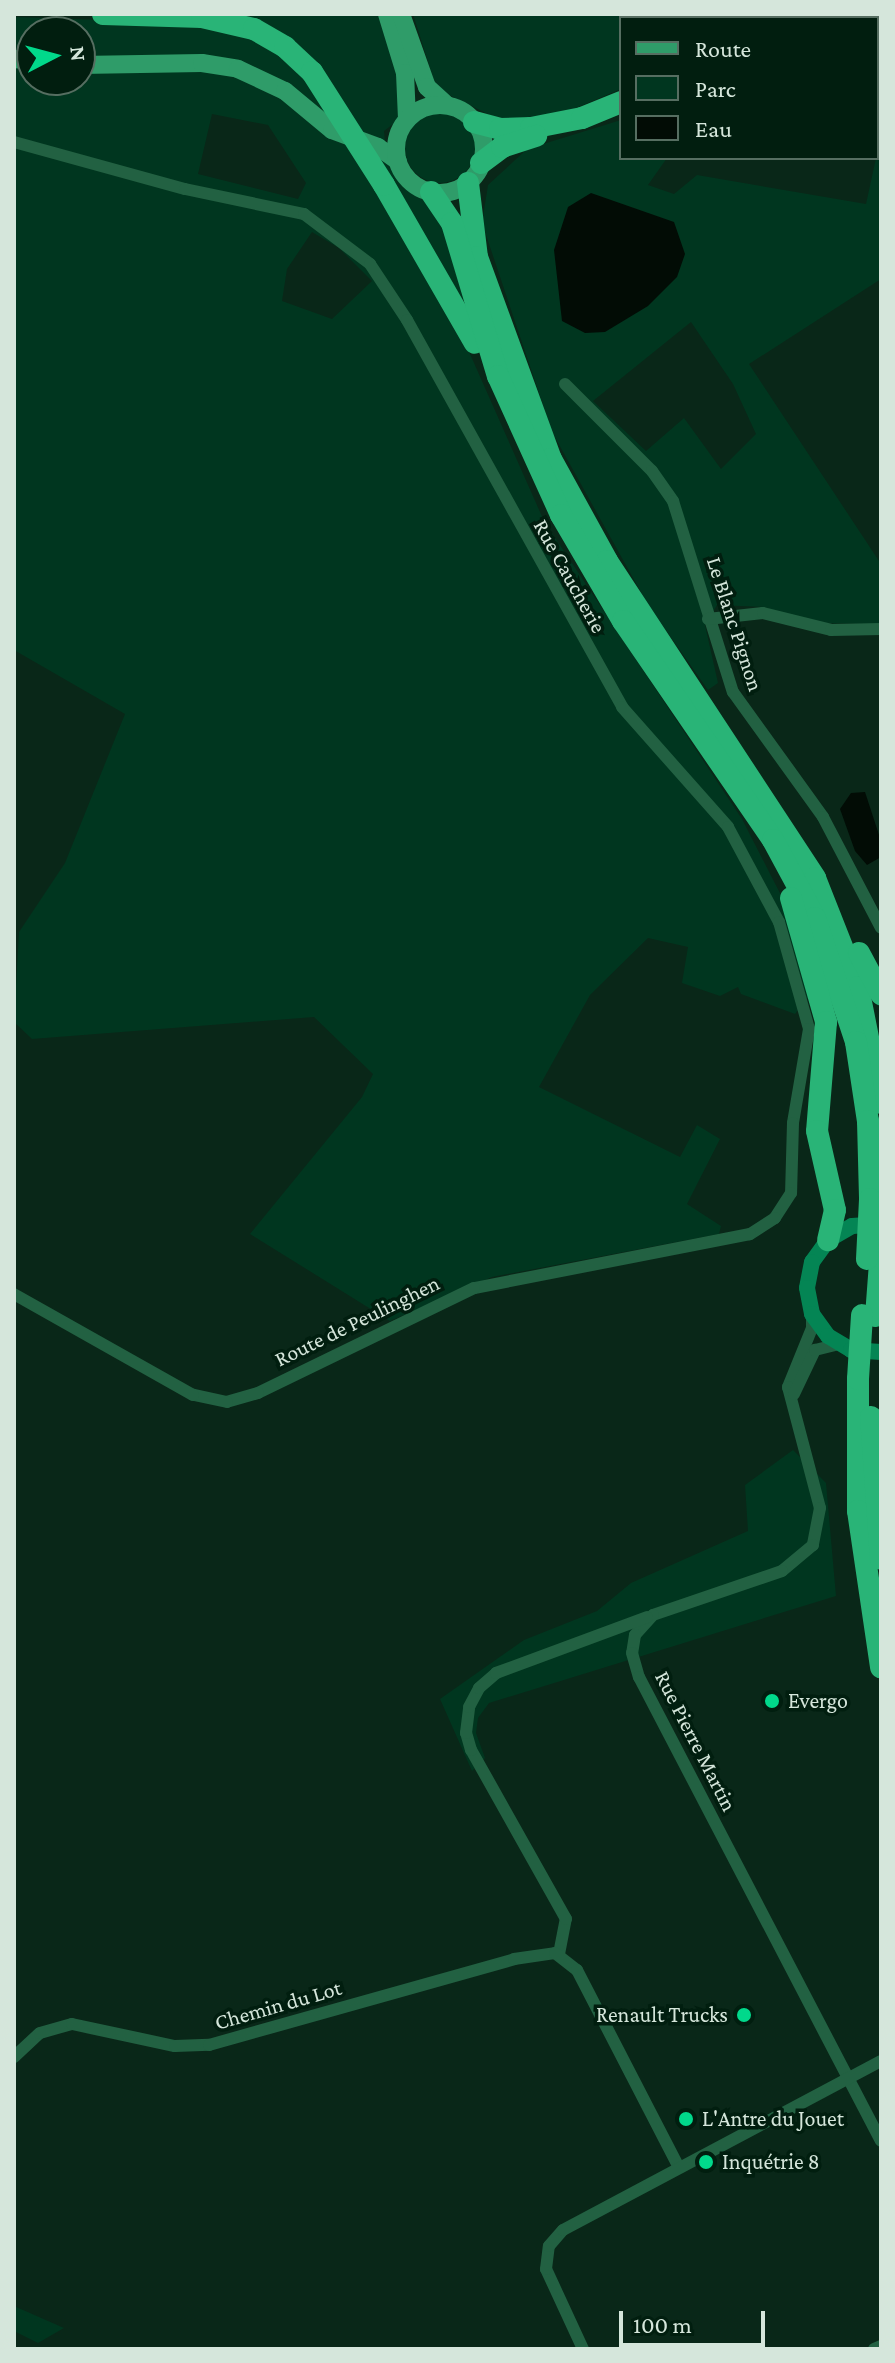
<!DOCTYPE html>
<meta charset="utf-8">
<style>
body{margin:0}
#map{position:relative;width:895px;height:2363px;overflow:hidden;background:#092718;font-family:"Crimson Pro",serif}
div>[style]{position:absolute}
[style*='--x']{left:calc(var(--x)*1px);top:calc(var(--y)*1px);width:calc(var(--w)*1px);rotate:calc(var(--a)*1deg)}
.green>*{inset:0;background:#00361f}
.round{border-radius:50%}
.water>*{inset:0;background:#020c05}
.street>*{height:12px;margin:-6px;padding:0 6px;transform-origin:6px;border-radius:6px;background:#226142}
.secondary>*{height:16px;margin:-8px;padding:0 8px;transform-origin:8px;border-radius:8px;background:#048554}
.primary>*{height:18px;margin:-9px;padding:0 9px;transform-origin:9px;border-radius:9px;background:#2f9c69}
.primary>.ring{margin:-9px;padding:0;box-sizing:content-box;background:none;border:18px solid #2f9c69;border-radius:50%}
.highway>*{height:22px;margin:-11px;padding:0 11px;transform-origin:11px;border-radius:11px;background:#29b477}
.highway-bridge>*{height:22px;margin:-11px;padding:0 11px;transform-origin:11px;border-radius:11px;background:#29b477}
.dots>*{width:22px;height:22px;translate:-50% -50%;box-sizing:border-box;border:4px solid #011e0f;border-radius:50%}
span{translate:-50% -50%;white-space:nowrap;text-align:center;line-height:1.15;-webkit-text-stroke:7px #011e0f;paint-order:stroke}
.street-label{font-size:22px;color:#d5e6db}
.poi-label{font-size:22px;color:#d5e6db}
.left{translate:0 -50%;text-align:left}
.right{translate:-100% -50%;text-align:right}
.frame{position:absolute;inset:0;border:16px solid #d5e6db;pointer-events:none}
.legend{position:absolute;left:619px;top:16px;width:260px;height:144px;box-sizing:border-box;background:#011e0f;border:2px solid #566e61;margin:0;padding:10px 14px;list-style:none;font-size:24px;color:#d5e6db}
.legend li{display:flex;align-items:center;gap:16px;height:40px}
.legend b{width:40px;border:2px solid #566e61}
.north{position:absolute;left:16px;top:16px;width:80px;height:80px;box-sizing:border-box;background:#011e0f;border:2px solid #566e61;border-radius:50%;rotate:84deg;font-size:22px;font-weight:700;line-height:32px;text-align:center;color:#d5e6db}
.north::after{content:'';display:block;margin:auto;width:28px;height:36px;background:#01d98b;clip-path:polygon(50% 0,100% 100%,50% 72%,0 100%)}
.scale{position:absolute;left:619px;top:2311px;width:146px;height:36px;box-sizing:border-box;border:4px solid #d5e6db;border-top:0;padding-left:10px;font-size:24px;line-height:28px;white-space:nowrap;color:#d5e6db;-webkit-text-stroke:6px #011e0f;paint-order:stroke}
</style>
<div id="map">
<div class="green">
<i style="clip-path:polygon(evenodd,272px 14px,379px 14px,396px 67px,401px 118px,384px 131px,387px 163px,401px 184px,439px 212px,464px 302px,451px 311px,544px 521px,742px 819px,783px 899px,813px 992px,795px 1014px,741px 994px,738px 987px,720px 996px,682px 983px,688px 947px,648px 938px,590px 995px,539px 1087px,680px 1157px,697px 1125px,720px 1139px,687px 1204px,721px 1226px,719px 1234px,492px 1277px,390px 1321px,250px 1234px,362px 1097px,373px 1074px,314px 1017px,32px 1039px,14px 1022px,19px 932px,65px 863px,125px 714px,14px 650px,14px 17px,135px 21px,272px 14px,32px 32px,80px 32px,80px 80px,32px 80px,32px 32px,272px 14px,212px 114px,268px 125px,306px 183px,298px 199px,198px 174px,212px 114px,272px 14px,312px 232px,339px 248px,372px 281px,332px 319px,282px 301px,287px 269px,312px 232px)"></i>
<i style="clip-path:polygon(413px 14px,660px 14px,621px 18px,621px 89px,564px 113px,500px 120px,443px 92px,434px 81px)"></i>
<i style="clip-path:polygon(682px 14px,855px 14px,681px 18px)"></i>
<i class="round" style="left:405px;top:113px;width:70px;height:70px"></i>
<i style="clip-path:polygon(evenodd,621px 120px,621px 158px,667px 158px,648px 185px,674px 194px,697px 175px,866px 204px,881px 135px,881px 279px,749px 364px,881px 564px,881px 624px,807px 623px,764px 607px,717px 605px,705px 625px,718px 683px,708px 690px,648px 605px,552px 432px,482px 223px,488px 185px,527px 149px,621px 120px,691px 322px,733px 384px,756px 434px,721px 469px,684px 418px,646px 451px,593px 401px,691px 322px)"></i>
<i style="clip-path:polygon(793px 1450px,826px 1483px,836px 1596px,489px 1703px,478px 1718px,476px 1733px,485px 1758px,472px 1771px,440px 1699px,524px 1640px,597px 1611px,631px 1583px,748px 1531px,745px 1485px)"></i>
<i style="clip-path:polygon(14px 2306px,64px 2328px,38px 2343px,14px 2331px)"></i>
</div>
<div class="water">
<i style="clip-path:polygon(767px 14px,833px 14px,766px 18px)"></i>
<i style="clip-path:polygon(591px 193px,674px 222px,685px 254px,677px 277px,648px 306px,605px 332px,585px 333px,562px 321px,554px 250px,568px 207px)"></i>
<i style="clip-path:polygon(865px 792px,881px 841px,881px 857px,867px 865px,855px 851px,840px 809px,851px 793px)"></i>
</div>
<div class="street">
<i style="--x:14;--y:142;--w:177;--a:15.4"></i>
<i style="--x:185;--y:189;--w:122;--a:11.9"></i>
<i style="--x:304;--y:214;--w:83;--a:37.1"></i>
<i style="--x:370;--y:264;--w:67;--a:56.5"></i>
<i style="--x:407;--y:320;--w:443;--a:60.9"></i>
<i style="--x:622;--y:707;--w:160;--a:48.5"></i>
<i style="--x:728;--y:827;--w:108;--a:61.8"></i>
<i style="--x:779;--y:922;--w:111;--a:74.3"></i>
<i style="--x:809;--y:1029;--w:95;--a:99.7"></i>
<i style="--x:793;--y:1123;--w:70;--a:91.6"></i>
<i style="--x:791;--y:1193;--w:30;--a:123"></i>
<i style="--x:775;--y:1218;--w:30;--a:147"></i>
<i style="--x:750;--y:1234;--w:281;--a:168.9"></i>
<i style="--x:474;--y:1288;--w:240;--a:154.1"></i>
<i style="--x:258;--y:1393;--w:32;--a:164"></i>
<i style="--x:227;--y:1402;--w:35;--a:-168"></i>
<i style="--x:193;--y:1395;--w:206;--a:-150.6"></i>
<i style="--x:565;--y:384;--w:123;--a:45"></i>
<i style="--x:652;--y:471;--w:37;--a:55"></i>
<i style="--x:673;--y:501;--w:200;--a:72.6"></i>
<i style="--x:733;--y:692;--w:154;--a:54.2"></i>
<i style="--x:823;--y:817;--w:125;--a:62.4"></i>
<i style="--x:708;--y:619;--w:55;--a:-6.2"></i>
<i style="--x:763;--y:613;--w:70;--a:14"></i>
<i style="--x:831;--y:630;--w:50;--a:-1.1"></i>
<i style="--x:812;--y:1314;--w:14;--a:90"></i>
<i style="--x:812;--y:1328;--w:64;--a:112.1"></i>
<i style="--x:788;--y:1387;--w:125;--a:75.2"></i>
<i style="--x:820;--y:1508;--w:38;--a:101"></i>
<i style="--x:813;--y:1545;--w:40;--a:140"></i>
<i style="--x:782;--y:1571;--w:136;--a:161.2"></i>
<i style="--x:653;--y:1615;--w:27;--a:132"></i>
<i style="--x:635;--y:1635;--w:18;--a:99"></i>
<i style="--x:632;--y:1653;--w:25;--a:74"></i>
<i style="--x:639;--y:1677;--w:523;--a:62.46"></i>
<i style="--x:794;--y:1394;--w:49;--a:-64.5"></i>
<i style="--x:815;--y:1350;--w:25;--a:-14"></i>
<i style="--x:559;--y:1954;--w:36;--a:-79"></i>
<i style="--x:566;--y:1919;--w:194;--a:-119.3"></i>
<i style="--x:471;--y:1750;--w:18;--a:-106"></i>
<i style="--x:466;--y:1733;--w:26;--a:-83"></i>
<i style="--x:469;--y:1707;--w:21;--a:-62"></i>
<i style="--x:479;--y:1688;--w:23;--a:-41"></i>
<i style="--x:496;--y:1673;--w:161;--a:-20.3"></i>
<i style="--x:14;--y:2057;--w:35;--a:-43"></i>
<i style="--x:40;--y:2033;--w:33;--a:-16"></i>
<i style="--x:72;--y:2024;--w:105;--a:12.1"></i>
<i style="--x:175;--y:2046;--w:34;--a:-2"></i>
<i style="--x:209;--y:2045;--w:317;--a:-15.7"></i>
<i style="--x:514;--y:1959;--w:41;--a:-8.3"></i>
<i style="--x:555;--y:1953;--w:28;--a:38"></i>
<i style="--x:577;--y:1970;--w:220;--a:62.7"></i>
<i style="--x:583;--y:2349;--w:88;--a:-114.8"></i>
<i style="--x:546;--y:2269;--w:23;--a:-83"></i>
<i style="--x:549;--y:2246;--w:21;--a:-49"></i>
<i style="--x:563;--y:2230;--w:360;--a:-28"></i>
<i style="--x:874;--y:2349;--w:8;--a:-23"></i>
</div>
<div class="secondary">
<i style="--x:881;--y:1224;--w:29;--a:176"></i>
<i style="--x:852;--y:1226;--w:28;--a:150"></i>
<i style="--x:828;--y:1240;--w:27;--a:126"></i>
<i style="--x:812;--y:1262;--w:26;--a:101"></i>
<i style="--x:807;--y:1288;--w:26;--a:79"></i>
<i style="--x:812;--y:1314;--w:27;--a:54"></i>
<i style="--x:828;--y:1336;--w:27;--a:31"></i>
<i style="--x:851;--y:1350;--w:30;--a:4"></i>
</div>
<div class="primary">
<i style="--x:387;--y:14;--w:62;--a:73"></i>
<i style="--x:405;--y:73;--w:46;--a:87.5"></i>
<i style="--x:401;--y:14;--w:77;--a:70.4"></i>
<i style="--x:427;--y:87;--w:27;--a:42"></i>
<i style="--x:14;--y:59;--w:18;--a:6"></i>
<i style="--x:80;--y:65;--w:122;--a:-0.9"></i>
<i style="--x:202;--y:63;--w:36;--a:9"></i>
<i style="--x:238;--y:69;--w:52;--a:25.1"></i>
<i style="--x:285;--y:91;--w:61;--a:39.7"></i>
<i style="--x:332;--y:130;--w:49;--a:20.3"></i>
<i style="--x:378;--y:147;--w:24;--a:35"></i>
<i class="ring" style="left:396px;top:105px;width:70px;height:70px"></i>
</div>
<div class="highway">
<i style="--x:103;--y:14;--w:99;--a:1.7"></i>
<i style="--x:202;--y:17;--w:53;--a:13"></i>
<i style="--x:653;--y:14;--w:4;--a:76"></i>
<i style="--x:672;--y:18;--w:4;--a:-76"></i>
<i style="--x:474;--y:122;--w:27;--a:15"></i>
<i style="--x:500;--y:129;--w:31;--a:-2"></i>
<i style="--x:531;--y:128;--w:52;--a:-11.1"></i>
<i style="--x:582;--y:118;--w:42;--a:-22.3"></i>
<i style="--x:481;--y:163;--w:26;--a:-37"></i>
<i style="--x:502;--y:147;--w:36;--a:-18"></i>
<i style="--x:468;--y:183;--w:75;--a:83.1"></i>
<i style="--x:477;--y:257;--w:215;--a:69.9"></i>
<i style="--x:551;--y:459;--w:116;--a:61.2"></i>
<i style="--x:607;--y:561;--w:379;--a:56.7"></i>
<i style="--x:815;--y:878;--w:117;--a:68.5"></i>
<i style="--x:858;--y:987;--w:118;--a:78.8"></i>
<i style="--x:384;--y:185;--w:182;--a:60.1"></i>
<i style="--x:431;--y:192;--w:37;--a:56"></i>
<i style="--x:452;--y:223;--w:160;--a:73.3"></i>
<i style="--x:498;--y:376;--w:153;--a:65.6"></i>
<i style="--x:561;--y:515;--w:123;--a:59.7"></i>
<i style="--x:623;--y:621;--w:265;--a:55.6"></i>
<i style="--x:773;--y:840;--w:89;--a:61.7"></i>
<i style="--x:815;--y:918;--w:131;--a:71.7"></i>
<i style="--x:856;--y:1042;--w:80;--a:81.4"></i>
<i style="--x:868;--y:1121;--w:78;--a:88.5"></i>
<i style="--x:791;--y:898;--w:129;--a:74.2"></i>
<i style="--x:826;--y:1022;--w:109;--a:94.7"></i>
<i style="--x:817;--y:1131;--w:81;--a:77.2"></i>
<i style="--x:835;--y:1210;--w:31;--a:103"></i>
<i style="--x:859;--y:953;--w:47;--a:61.8"></i>
<i style="--x:876;--y:1316;--w:66;--a:-85.7"></i>
<i style="--x:858;--y:1379;--w:132;--a:90"></i>
<i style="--x:858;--y:1511;--w:158;--a:81.6"></i>
<i style="--x:871;--y:1417;--w:142;--a:86"></i>
</div>
<div class="highway-bridge">
<i style="--x:254;--y:29;--w:36;--a:30"></i>
<i style="--x:285;--y:47;--w:37;--a:43"></i>
<i style="--x:312;--y:72;--w:134;--a:57.5"></i>
<i style="--x:867;--y:1259;--w:60;--a:-87.1"></i>
<i style="--x:858;--y:1379;--w:64;--a:-86.4"></i>
</div>
<div class="dots">
<i style="left:772px;top:1701px;background:#01d98b"></i>
<i style="left:744px;top:2015px;background:#01d98b"></i>
<i style="left:686px;top:2119px;background:#01d98b"></i>
<i style="left:706px;top:2162px;background:#01d98b"></i>
</div>
<div class="street-label">
<span style="left:570px;top:576px;rotate:61deg">Rue Caucherie</span>
<span style="left:735px;top:624px;rotate:72deg">Le Blanc Pignon</span>
<span style="left:357px;top:1321px;rotate:-26deg">Route de Peulinghen</span>
<span style="left:696px;top:1741px;rotate:63deg">Rue Pierre Martin</span>
<span style="left:278px;top:2005px;rotate:-16deg">Chemin du Lot</span>
</div>
<div class="poi-label">
<span class="left" style="left:788px;top:1701px">Evergo</span>
<span class="right" style="left:728px;top:2015px">Renault Trucks</span>
<span class="left" style="left:702px;top:2119px">L'Antre du Jouet</span>
<span class="left" style="left:722px;top:2162px">Inquétrie 8</span>
</div>
<div class="frame"></div>
<ul class="legend">
<li><b style="height:10px;background:#2f9c69"></b>Route</li>
<li><b style="height:22px;background:#00361f"></b>Parc</li>
<li><b style="height:22px;background:#020c05"></b>Eau</li>
</ul>
<div class="north">N</div>
<div class="scale">100 m</div>
</div>
